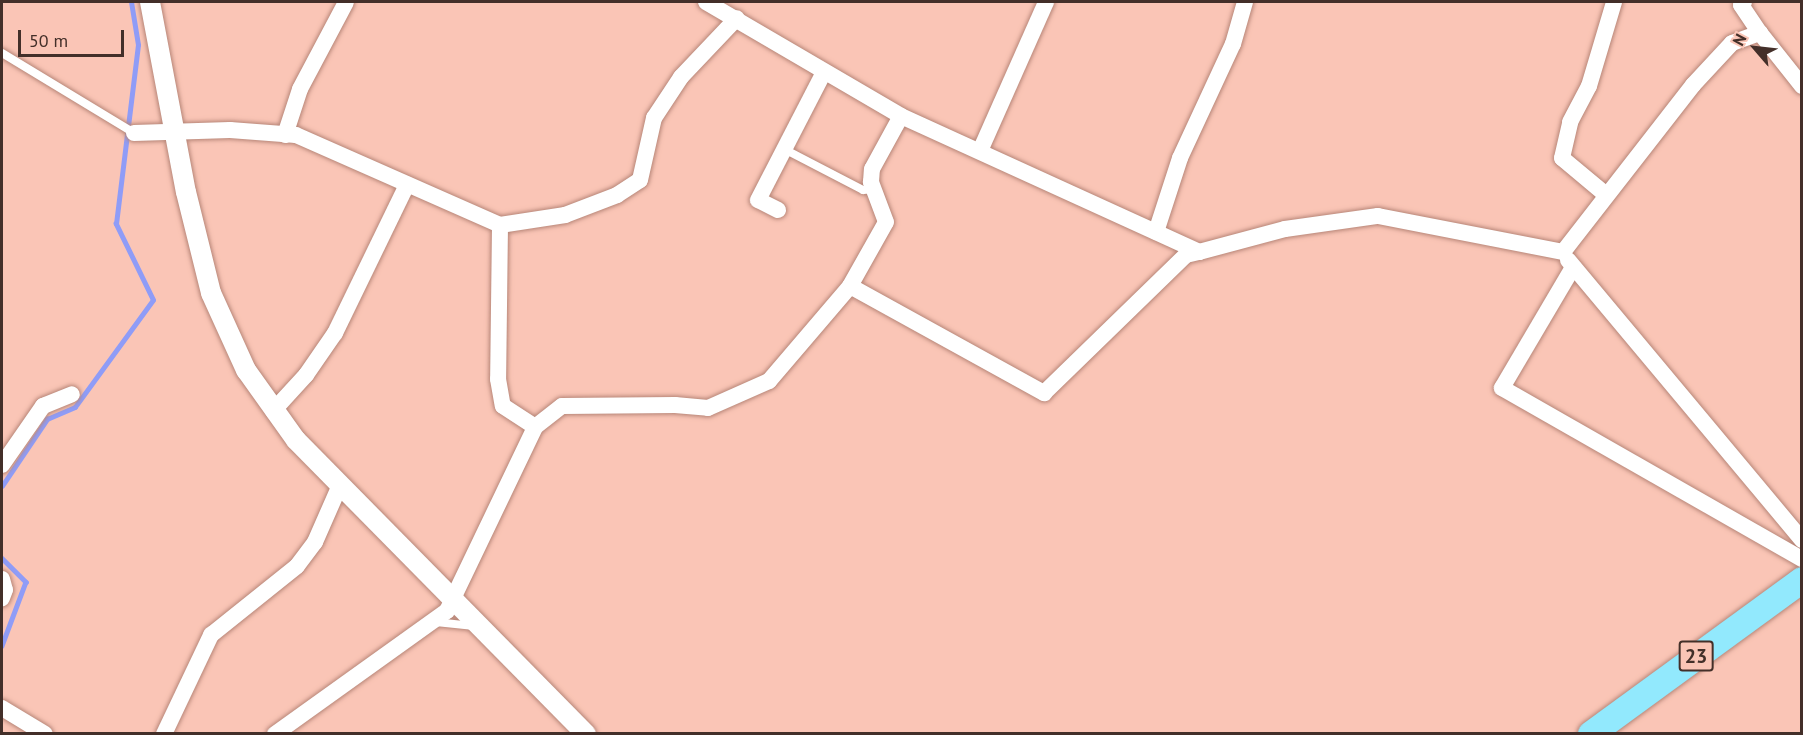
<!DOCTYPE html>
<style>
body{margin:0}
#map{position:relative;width:1803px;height:735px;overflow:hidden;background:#fac5b6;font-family:"PT Sans",sans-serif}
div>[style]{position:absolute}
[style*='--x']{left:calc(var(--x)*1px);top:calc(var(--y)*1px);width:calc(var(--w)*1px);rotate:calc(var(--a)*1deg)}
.stream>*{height:4.5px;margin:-2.25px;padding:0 2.25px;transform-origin:2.25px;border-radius:2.25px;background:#8f9cf7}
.roads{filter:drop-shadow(0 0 2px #b78678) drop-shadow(0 0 2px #b78678)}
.service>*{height:8px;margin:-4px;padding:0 4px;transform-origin:4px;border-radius:4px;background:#fff}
.minor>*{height:16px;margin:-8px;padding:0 8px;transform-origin:8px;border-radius:8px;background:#fff}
.tertiary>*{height:20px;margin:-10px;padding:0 10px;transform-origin:10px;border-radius:10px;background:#fff}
.primary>*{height:26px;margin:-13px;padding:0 13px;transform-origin:13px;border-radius:13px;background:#92e9fd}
span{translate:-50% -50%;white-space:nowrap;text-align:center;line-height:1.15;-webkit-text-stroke:4.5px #fac5b6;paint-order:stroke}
.shield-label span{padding:2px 4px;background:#fac5b6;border:2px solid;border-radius:4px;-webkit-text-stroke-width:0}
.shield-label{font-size:20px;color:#432f29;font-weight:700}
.frame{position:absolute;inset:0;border:3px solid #432f29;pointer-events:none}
.north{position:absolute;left:1725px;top:18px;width:60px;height:60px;-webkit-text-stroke:4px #fac5b6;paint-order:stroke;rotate:298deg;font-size:16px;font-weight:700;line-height:24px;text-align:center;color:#432f29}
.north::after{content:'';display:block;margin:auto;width:21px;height:27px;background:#432f29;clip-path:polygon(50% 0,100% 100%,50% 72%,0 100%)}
.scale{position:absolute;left:18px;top:30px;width:106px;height:27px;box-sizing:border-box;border:3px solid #432f29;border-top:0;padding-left:8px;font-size:18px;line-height:21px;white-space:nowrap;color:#432f29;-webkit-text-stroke:4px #fac5b6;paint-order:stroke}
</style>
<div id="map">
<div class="stream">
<i style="--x:2;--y:486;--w:81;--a:-56.1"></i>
<i style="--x:47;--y:419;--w:30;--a:-23"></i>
<i style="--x:75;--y:407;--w:132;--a:-53.9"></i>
<i style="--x:153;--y:300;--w:85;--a:-116"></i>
<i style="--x:116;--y:224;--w:180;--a:-83"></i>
<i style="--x:138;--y:45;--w:44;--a:-99.2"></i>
<i style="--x:2;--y:558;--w:34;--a:45"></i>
<i style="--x:26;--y:582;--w:68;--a:110.6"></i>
</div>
<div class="roads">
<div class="service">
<i style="--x:2;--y:53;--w:154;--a:31.2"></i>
<i style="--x:784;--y:149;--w:89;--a:27.4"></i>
<i style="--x:863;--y:190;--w:11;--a:-5"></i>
<i style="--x:435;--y:622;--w:38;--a:6"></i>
</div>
<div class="minor">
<i style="--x:706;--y:2;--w:226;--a:30.3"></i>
<i style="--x:901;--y:116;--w:328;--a:24.5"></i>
<i style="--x:1744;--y:2;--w:4;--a:135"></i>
<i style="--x:1741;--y:5;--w:34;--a:56"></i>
<i style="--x:1760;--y:33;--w:68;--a:51.6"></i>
<i style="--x:134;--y:133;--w:96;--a:-1.8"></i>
<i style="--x:230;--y:130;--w:66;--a:4.3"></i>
<i style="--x:296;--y:135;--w:223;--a:23.8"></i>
<i style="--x:500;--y:225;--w:66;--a:-8.7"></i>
<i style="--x:565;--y:215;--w:56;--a:-21"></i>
<i style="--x:617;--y:195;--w:27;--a:-33"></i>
<i style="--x:640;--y:180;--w:64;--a:-77.3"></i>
<i style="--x:654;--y:118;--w:49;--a:-56.6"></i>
<i style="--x:681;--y:77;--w:81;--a:-46.5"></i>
<i style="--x:285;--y:135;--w:48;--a:-71.9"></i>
<i style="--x:300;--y:89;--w:98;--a:-62.1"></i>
<i style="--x:980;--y:151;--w:163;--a:-66.1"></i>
<i style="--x:1605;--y:194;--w:56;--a:-140.1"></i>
<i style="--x:1562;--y:158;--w:37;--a:-77"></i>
<i style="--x:1570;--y:122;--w:41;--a:-62.2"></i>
<i style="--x:1589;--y:86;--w:88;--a:-73.4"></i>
<i style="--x:778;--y:210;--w:22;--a:-153"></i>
<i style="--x:758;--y:200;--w:144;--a:-62.7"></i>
<i style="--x:500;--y:225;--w:154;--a:90.7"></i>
<i style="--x:498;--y:379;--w:27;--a:80"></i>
<i style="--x:503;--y:406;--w:38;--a:33"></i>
<i style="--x:1156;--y:232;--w:78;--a:-72"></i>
<i style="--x:1180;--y:158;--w:126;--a:-65.1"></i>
<i style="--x:1233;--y:44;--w:44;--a:-74.1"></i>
<i style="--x:1563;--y:252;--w:212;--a:-52.1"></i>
<i style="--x:1693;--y:85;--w:57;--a:-47.1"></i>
<i style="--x:1732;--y:43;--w:30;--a:-20"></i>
<i style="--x:1568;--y:260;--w:365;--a:50.1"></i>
<i style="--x:1572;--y:269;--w:138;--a:120.5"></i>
<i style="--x:1502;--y:388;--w:345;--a:29.7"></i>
<i style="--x:850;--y:286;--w:222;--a:28.9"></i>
<i style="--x:1044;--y:393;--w:198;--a:-44.2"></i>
<i style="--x:1186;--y:255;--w:13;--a:-13"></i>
<i style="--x:1199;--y:252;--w:89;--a:-15"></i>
<i style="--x:1285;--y:229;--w:94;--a:-8"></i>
<i style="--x:1378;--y:216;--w:188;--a:11"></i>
<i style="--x:273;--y:411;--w:49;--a:-47.5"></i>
<i style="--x:306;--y:375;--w:51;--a:-55.4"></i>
<i style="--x:335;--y:333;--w:165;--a:-64.1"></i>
<i style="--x:2;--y:465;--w:72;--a:-55.2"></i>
<i style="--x:43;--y:406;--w:31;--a:-22"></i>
<i style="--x:2;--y:579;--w:11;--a:75"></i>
<i style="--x:5;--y:590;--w:9;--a:111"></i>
<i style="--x:2;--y:708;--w:50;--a:31.2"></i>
<i style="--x:164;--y:734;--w:110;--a:-64.6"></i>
<i style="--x:211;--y:635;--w:110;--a:-38.7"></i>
<i style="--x:297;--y:566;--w:30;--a:-53"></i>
<i style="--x:315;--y:542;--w:62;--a:-66.3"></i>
<i style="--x:275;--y:734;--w:211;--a:-35.6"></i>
<i style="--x:447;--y:611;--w:204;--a:-64.4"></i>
<i style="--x:535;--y:427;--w:34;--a:-38"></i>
<i style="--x:562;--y:406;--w:113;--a:-0.5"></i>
<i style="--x:675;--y:405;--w:33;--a:5"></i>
<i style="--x:708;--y:408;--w:67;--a:-23.9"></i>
<i style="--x:769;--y:381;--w:125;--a:-49.5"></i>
<i style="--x:850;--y:286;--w:73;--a:-60.6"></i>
<i style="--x:886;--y:222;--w:43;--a:-110.6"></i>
<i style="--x:871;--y:182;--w:13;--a:-86"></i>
<i style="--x:872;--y:169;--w:60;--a:-61.3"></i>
</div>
<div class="tertiary">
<i style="--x:150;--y:2;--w:193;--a:79.3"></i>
<i style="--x:186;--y:192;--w:104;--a:76.1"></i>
<i style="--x:211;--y:293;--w:85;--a:65.6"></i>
<i style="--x:246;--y:370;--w:86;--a:54.5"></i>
<i style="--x:296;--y:440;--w:413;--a:45.4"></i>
</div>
<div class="primary">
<i style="--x:1591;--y:734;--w:261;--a:-36.1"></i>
</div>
</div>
<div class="shield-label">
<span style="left:1696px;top:656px">23</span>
</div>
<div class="frame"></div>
<div class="north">N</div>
<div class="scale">50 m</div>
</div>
